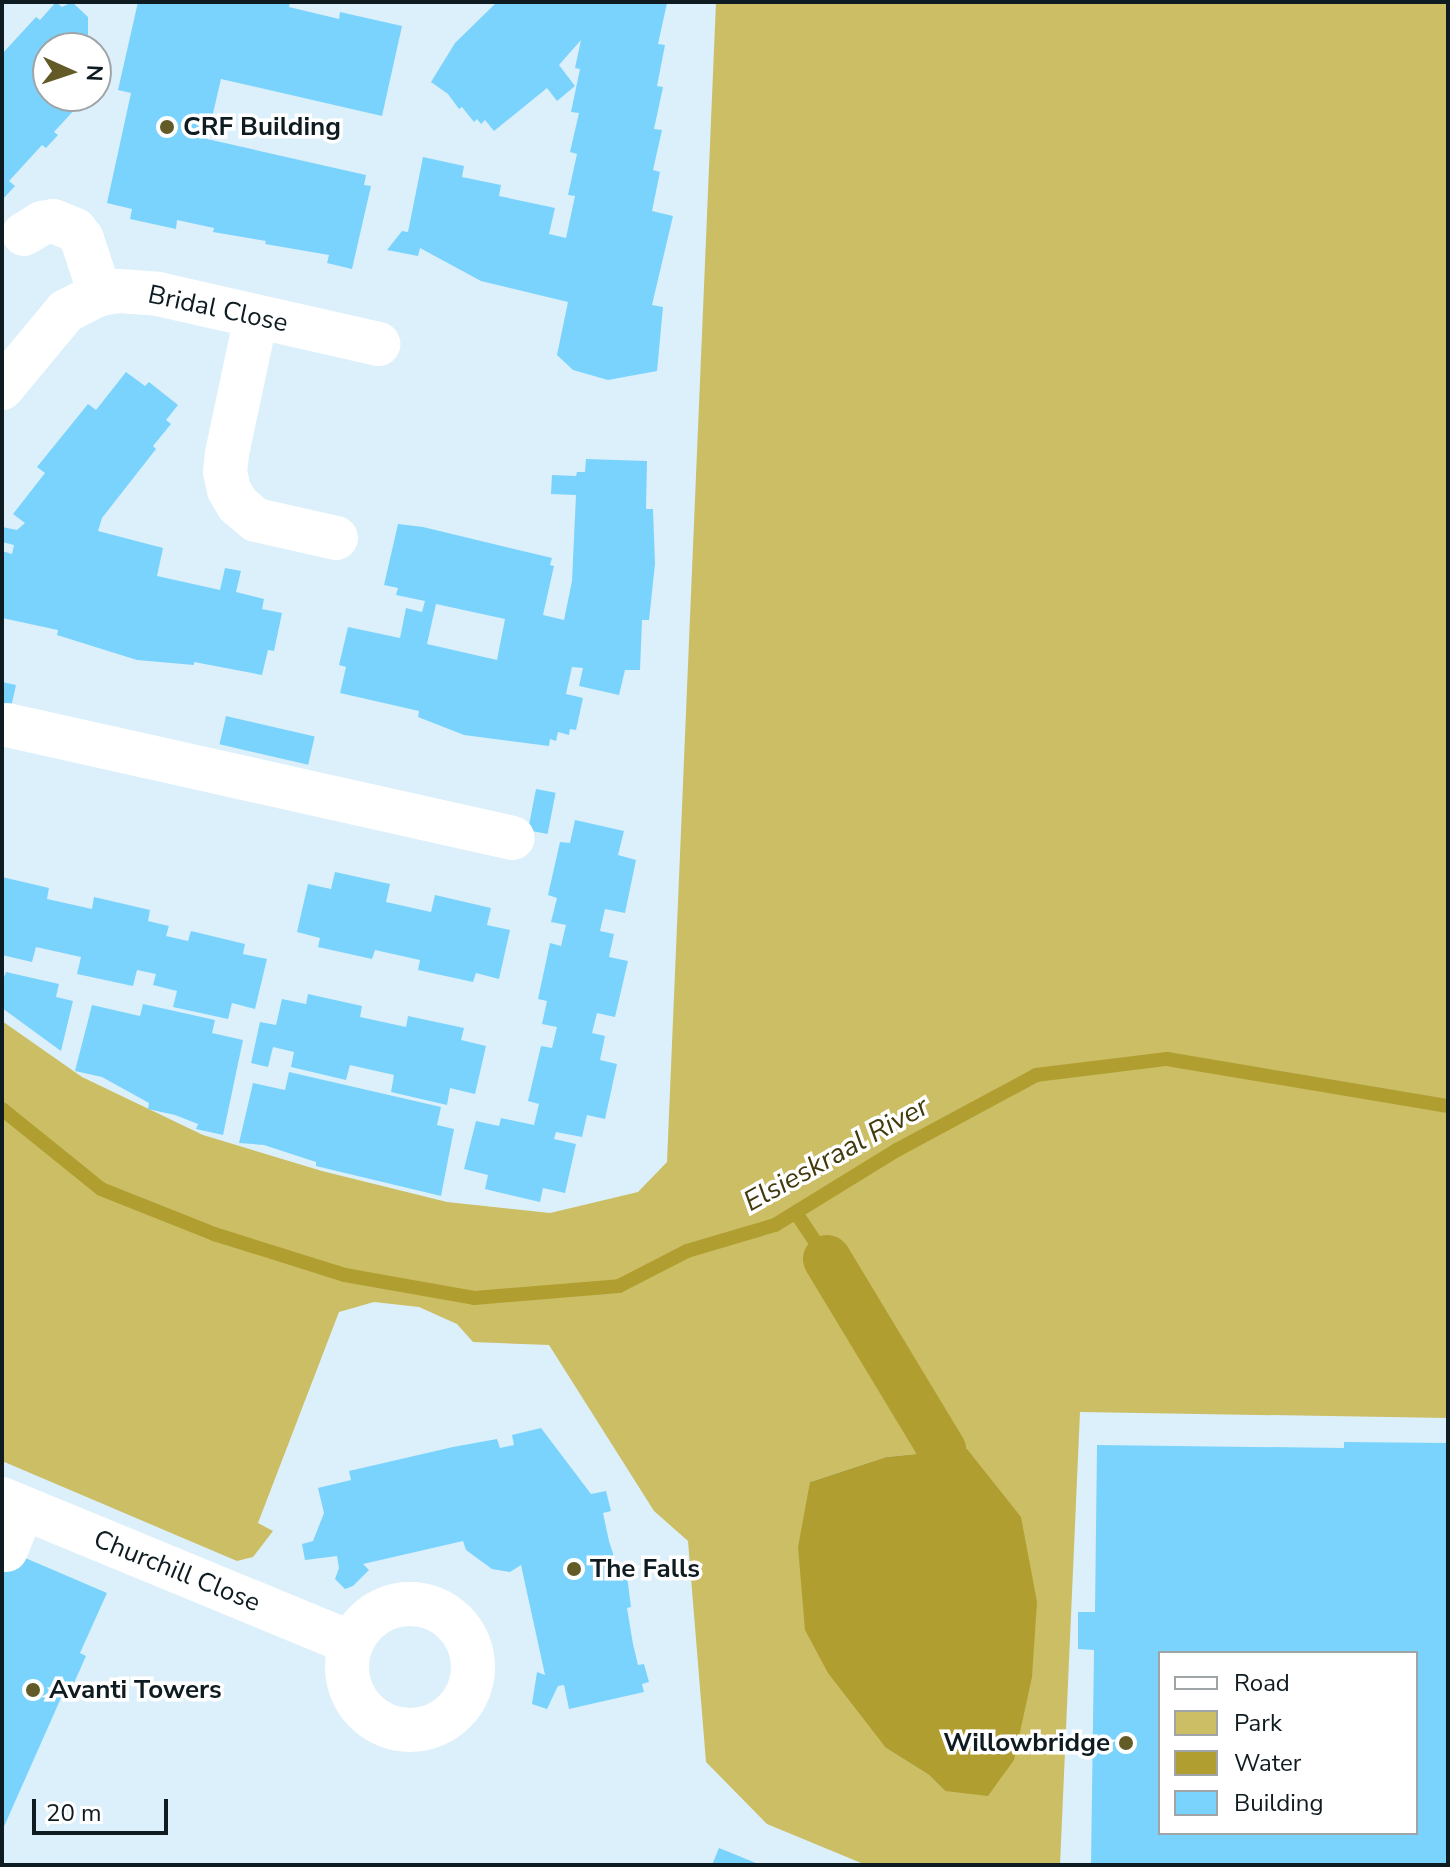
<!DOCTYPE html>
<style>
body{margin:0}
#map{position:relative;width:1450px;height:1867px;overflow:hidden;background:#dcf0fb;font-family:"Nunito Sans",sans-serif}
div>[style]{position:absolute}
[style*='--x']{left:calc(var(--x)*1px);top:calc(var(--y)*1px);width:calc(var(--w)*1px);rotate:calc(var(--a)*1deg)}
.green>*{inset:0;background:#ccbe65}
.water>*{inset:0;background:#b09f30}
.stream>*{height:14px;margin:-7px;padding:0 7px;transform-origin:7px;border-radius:7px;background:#b09f30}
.canal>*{height:48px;margin:-24px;padding:0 24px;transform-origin:24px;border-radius:24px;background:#b09f30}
.building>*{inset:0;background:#7ad3fc;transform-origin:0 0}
.minor>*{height:44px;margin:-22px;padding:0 22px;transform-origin:22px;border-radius:22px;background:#fff}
.minor>.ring{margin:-22px;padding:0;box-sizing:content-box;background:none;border:44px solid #fff;border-radius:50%}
.dots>*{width:22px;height:22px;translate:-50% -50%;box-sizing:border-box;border:4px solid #fff;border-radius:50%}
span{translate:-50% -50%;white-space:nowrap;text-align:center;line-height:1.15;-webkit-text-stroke:7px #fff;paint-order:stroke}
.poi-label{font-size:26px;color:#0e1b21;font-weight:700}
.left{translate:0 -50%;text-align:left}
.right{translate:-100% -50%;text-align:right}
.street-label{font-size:26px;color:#0e1b21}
.water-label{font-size:28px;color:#413a0c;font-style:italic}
.frame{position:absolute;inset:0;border:4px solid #0e1b21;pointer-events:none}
.legend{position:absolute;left:1158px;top:1651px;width:260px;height:184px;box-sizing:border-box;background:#fff;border:2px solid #9fa4a6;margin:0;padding:10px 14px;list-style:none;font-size:24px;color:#0e1b21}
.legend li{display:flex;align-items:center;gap:16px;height:40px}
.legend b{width:40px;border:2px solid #9fa4a6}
.north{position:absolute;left:32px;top:32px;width:80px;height:80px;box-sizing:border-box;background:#fff;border:2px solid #9fa4a6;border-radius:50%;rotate:93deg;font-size:22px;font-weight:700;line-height:32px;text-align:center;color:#0e1b21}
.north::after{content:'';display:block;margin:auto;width:28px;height:36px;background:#625a27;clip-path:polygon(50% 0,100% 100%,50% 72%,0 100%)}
.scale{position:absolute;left:32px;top:1799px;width:136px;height:36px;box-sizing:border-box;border:4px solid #0e1b21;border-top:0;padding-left:10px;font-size:24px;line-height:28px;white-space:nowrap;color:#0e1b21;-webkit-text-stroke:6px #fff;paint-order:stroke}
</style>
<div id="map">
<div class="green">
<i style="clip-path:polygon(evenodd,716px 2px,1448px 2px,1448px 1418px,1080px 1412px,1060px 1865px,866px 1865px,767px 1824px,706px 1762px,688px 1541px,654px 1511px,549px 1345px,473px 1342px,457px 1324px,419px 1307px,374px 1302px,339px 1312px,258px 1523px,273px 1531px,253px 1557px,237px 1561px,2px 1461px,2px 1021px,82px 1077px,203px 1135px,322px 1171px,447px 1202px,550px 1213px,638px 1192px,667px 1162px,716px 2px,967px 1449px,945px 1791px,929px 1775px,886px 1748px,810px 1482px,886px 1457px,967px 1449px)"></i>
</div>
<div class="water">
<i style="clip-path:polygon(967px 1449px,1021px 1517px,1037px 1602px,1032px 1677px,1014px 1760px,988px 1796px,945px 1791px,929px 1775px,886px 1748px,828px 1673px,805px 1630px,798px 1547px,810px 1482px,886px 1457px)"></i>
</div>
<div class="stream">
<i style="--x:2;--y:1109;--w:127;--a:38.9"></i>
<i style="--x:101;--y:1189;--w:122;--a:21.7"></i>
<i style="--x:214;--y:1234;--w:137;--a:17.4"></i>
<i style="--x:345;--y:1275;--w:131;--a:10.1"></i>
<i style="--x:474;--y:1298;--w:145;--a:-4.7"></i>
<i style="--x:619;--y:1286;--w:76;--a:-27.2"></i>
<i style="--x:687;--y:1251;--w:92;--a:-16.5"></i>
<i style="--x:775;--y:1225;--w:143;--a:-31.6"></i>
<i style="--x:897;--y:1150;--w:158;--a:-28.3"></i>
<i style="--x:1036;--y:1075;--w:132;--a:-7"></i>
<i style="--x:1167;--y:1059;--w:285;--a:9.5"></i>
<i style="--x:796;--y:1213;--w:55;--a:56"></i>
</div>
<div class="canal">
<i style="--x:827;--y:1259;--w:223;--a:58.9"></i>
</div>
<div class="building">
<i style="clip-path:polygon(56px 2px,62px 7px,72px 2px,88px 17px,88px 48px,48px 48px,48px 96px,87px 96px,54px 132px,58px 135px,46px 148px,42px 145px,9px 181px,15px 186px,2px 200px,2px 54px,36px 17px,40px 20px)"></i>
<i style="clip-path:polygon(138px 2px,290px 2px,289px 7px,339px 19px,340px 12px,402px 26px,382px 116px,221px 79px,207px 139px,366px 175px,364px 185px,371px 186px,352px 269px,327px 263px,329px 255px,265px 244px,266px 241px,213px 232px,214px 228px,177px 220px,176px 229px,130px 219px,132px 209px,107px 203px,131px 93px,118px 90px)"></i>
<i style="clip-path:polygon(497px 2px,667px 3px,658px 44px,665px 45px,657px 86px,663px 87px,654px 129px,662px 130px,653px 170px,660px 172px,652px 211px,673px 216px,652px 305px,663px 307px,657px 371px,608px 380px,573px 370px,557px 355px,568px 302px,481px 281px,420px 248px,418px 256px,387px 250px,402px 231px,408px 232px,423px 157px,464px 166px,462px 177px,501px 185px,499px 196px,555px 208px,549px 234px,566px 238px,575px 196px,568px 195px,577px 154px,570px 152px,579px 113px,571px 112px,580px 69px,575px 68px,581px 40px,559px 65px,575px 86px,557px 101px,547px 88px,494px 131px,485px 120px,481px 124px,477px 119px,474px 122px,462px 107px,459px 109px,448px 94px,431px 82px,455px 43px)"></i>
<i style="clip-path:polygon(126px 372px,145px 386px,149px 382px,178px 405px,166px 420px,171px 424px,153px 446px,156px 449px,102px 518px,98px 531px,163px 548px,157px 576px,220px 590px,225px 568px,241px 571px,236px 592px,264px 599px,262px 609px,282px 613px,274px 651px,268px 650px,262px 675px,194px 662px,194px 665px,137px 660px,57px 635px,58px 630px,2px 618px,2px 551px,12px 554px,14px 545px,2px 542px,2px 527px,17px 530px,25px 523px,13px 514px,45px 473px,37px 467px,88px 404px,96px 410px)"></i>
<i style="clip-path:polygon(evenodd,586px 459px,647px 461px,646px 509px,653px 509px,655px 564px,649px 620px,642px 620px,640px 670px,625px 670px,619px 695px,579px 686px,583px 668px,572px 667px,566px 694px,583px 698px,576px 730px,570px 729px,569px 735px,558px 732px,556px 741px,550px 739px,549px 746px,464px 735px,418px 717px,419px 711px,340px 693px,346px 667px,339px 665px,348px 627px,400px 638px,406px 608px,422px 612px,425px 601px,396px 595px,398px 588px,384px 585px,398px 524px,423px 527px,552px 558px,550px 565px,554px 566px,543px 615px,564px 620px,572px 581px,576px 495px,551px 494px,552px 475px,576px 476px,577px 472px,585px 472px,586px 459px,436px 604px,505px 619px,497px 660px,427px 644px,436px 604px)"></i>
<i style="clip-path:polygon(2px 682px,16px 685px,3px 744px,2px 744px)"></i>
<i style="left:226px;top:716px;width:91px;height:29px;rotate:13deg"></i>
<i style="left:536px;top:789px;width:20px;height:42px;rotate:11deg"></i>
<i style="clip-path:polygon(575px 820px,624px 831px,618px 855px,636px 860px,625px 913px,605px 909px,600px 931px,614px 934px,609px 957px,628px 961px,615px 1017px,597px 1013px,592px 1033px,605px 1036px,600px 1060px,617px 1064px,605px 1119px,587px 1115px,582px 1137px,556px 1132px,554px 1139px,576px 1144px,565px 1193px,543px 1188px,540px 1202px,485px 1189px,488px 1175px,464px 1169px,476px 1121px,499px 1126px,501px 1118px,534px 1125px,539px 1104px,528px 1101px,541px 1046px,552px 1048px,557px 1027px,542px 1024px,547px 1001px,538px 999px,550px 943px,561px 946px,566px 925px,551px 922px,557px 898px,548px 895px,560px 842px,570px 843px)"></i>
<i style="clip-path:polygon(335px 872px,390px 884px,386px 902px,431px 912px,435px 895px,491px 908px,487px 925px,510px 930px,499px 979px,476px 973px,473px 982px,418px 970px,420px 960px,375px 950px,372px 959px,318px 947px,320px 938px,297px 932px,308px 884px,331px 889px)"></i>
<i style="clip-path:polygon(2px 877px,49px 888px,47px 899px,92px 909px,94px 897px,150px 910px,148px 921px,169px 926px,166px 936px,188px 941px,191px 931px,245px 944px,243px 954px,267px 959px,255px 1009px,232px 1003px,228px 1019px,173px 1007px,177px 991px,153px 985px,156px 974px,137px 970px,133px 986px,77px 974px,81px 957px,36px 947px,32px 962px,2px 955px)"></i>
<i style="clip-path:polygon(6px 972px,59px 984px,56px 997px,73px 1001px,61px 1051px,2px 1008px,2px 982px)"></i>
<i style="clip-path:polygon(308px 994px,362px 1006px,360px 1017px,406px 1027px,408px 1016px,464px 1028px,461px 1040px,486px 1046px,475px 1094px,450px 1088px,447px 1105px,391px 1092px,394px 1075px,350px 1065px,346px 1080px,291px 1067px,294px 1052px,273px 1047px,268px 1067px,251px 1063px,260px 1022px,276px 1025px,282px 999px,306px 1004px)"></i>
<i style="clip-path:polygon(143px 1004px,215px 1020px,212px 1033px,243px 1040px,223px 1135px,196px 1129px,198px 1124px,175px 1115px,148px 1109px,149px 1103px,102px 1077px,75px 1071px,92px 1005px,140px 1016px)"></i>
<i style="clip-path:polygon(289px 1072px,441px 1107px,437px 1125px,454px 1129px,441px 1196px,316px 1166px,316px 1162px,264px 1145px,239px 1143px,253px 1083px,285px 1090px)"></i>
<i style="clip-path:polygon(541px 1428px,591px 1494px,606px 1491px,611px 1511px,603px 1513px,609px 1541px,616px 1563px,626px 1568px,631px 1607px,627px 1608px,633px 1644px,638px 1665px,644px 1664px,649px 1682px,642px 1684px,644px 1692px,569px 1709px,564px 1685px,558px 1686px,547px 1709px,532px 1704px,537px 1672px,545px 1675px,521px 1565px,510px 1572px,492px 1569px,466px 1550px,463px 1541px,363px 1564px,369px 1570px,353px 1586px,345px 1589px,335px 1579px,339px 1568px,337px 1556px,305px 1560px,302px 1544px,313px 1541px,324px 1513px,318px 1488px,351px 1480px,349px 1471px,453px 1447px,497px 1439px,500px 1448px,514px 1445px,512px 1435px)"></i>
<i style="clip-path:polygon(evenodd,1344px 1442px,1448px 1443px,1448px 1865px,1091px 1865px,1094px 1650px,1078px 1649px,1078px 1612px,1095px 1612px,1097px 1445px,1344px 1448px,1344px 1442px,1160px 1653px,1416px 1653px,1416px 1833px,1160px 1833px,1160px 1653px)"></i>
<i style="clip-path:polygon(2px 1548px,107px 1593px,80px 1653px,86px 1656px,70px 1692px,65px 1689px,2px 1831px)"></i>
<i style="clip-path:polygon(719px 1848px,761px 1865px,712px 1865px)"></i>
</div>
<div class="minor">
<i style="--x:24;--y:234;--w:21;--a:-31"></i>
<i style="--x:42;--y:223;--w:11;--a:-10"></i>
<i style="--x:53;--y:221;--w:24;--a:22"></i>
<i style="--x:75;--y:230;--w:11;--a:52"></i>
<i style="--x:82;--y:239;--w:58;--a:71.9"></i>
<i style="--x:256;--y:317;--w:140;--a:102"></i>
<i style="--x:227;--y:454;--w:18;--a:96"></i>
<i style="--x:225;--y:472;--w:18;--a:77"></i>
<i style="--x:229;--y:490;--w:17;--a:59"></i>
<i style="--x:238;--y:505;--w:23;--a:40"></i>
<i style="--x:256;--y:520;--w:82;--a:12.7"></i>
<i style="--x:2;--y:388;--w:100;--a:-50.3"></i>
<i style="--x:66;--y:311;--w:38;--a:-27"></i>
<i style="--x:100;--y:294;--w:19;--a:-9"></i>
<i style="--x:119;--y:291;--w:39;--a:4"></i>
<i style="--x:158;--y:294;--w:226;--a:12.8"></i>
<i style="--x:7;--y:725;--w:518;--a:12.59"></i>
<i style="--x:2;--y:1499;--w:378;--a:22.4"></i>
<i style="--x:6;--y:1550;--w:45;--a:-68"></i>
<i class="ring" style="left:347px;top:1604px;width:82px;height:82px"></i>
</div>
<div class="dots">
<i style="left:167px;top:127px;background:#625a27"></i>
<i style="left:574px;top:1569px;background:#625a27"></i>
<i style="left:33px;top:1690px;background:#625a27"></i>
<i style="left:1126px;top:1743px;background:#625a27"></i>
</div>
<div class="poi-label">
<span class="left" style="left:183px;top:127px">CRF Building</span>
<span class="left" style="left:590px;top:1569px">The Falls</span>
<span class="left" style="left:49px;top:1690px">Avanti Towers</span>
<span class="right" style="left:1110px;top:1743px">Willowbridge</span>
</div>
<div class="street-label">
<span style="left:218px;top:309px;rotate:12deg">Bridal Close</span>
<span style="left:177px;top:1571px;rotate:22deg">Churchill Close</span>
</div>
<div class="water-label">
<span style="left:836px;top:1154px;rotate:-29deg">Elsieskraal River</span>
</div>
<div class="frame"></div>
<ul class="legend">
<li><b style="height:10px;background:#fff"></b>Road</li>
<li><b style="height:22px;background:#ccbe65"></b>Park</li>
<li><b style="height:22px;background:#b09f30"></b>Water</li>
<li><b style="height:22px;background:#7ad3fc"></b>Building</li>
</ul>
<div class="north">N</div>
<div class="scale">20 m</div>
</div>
